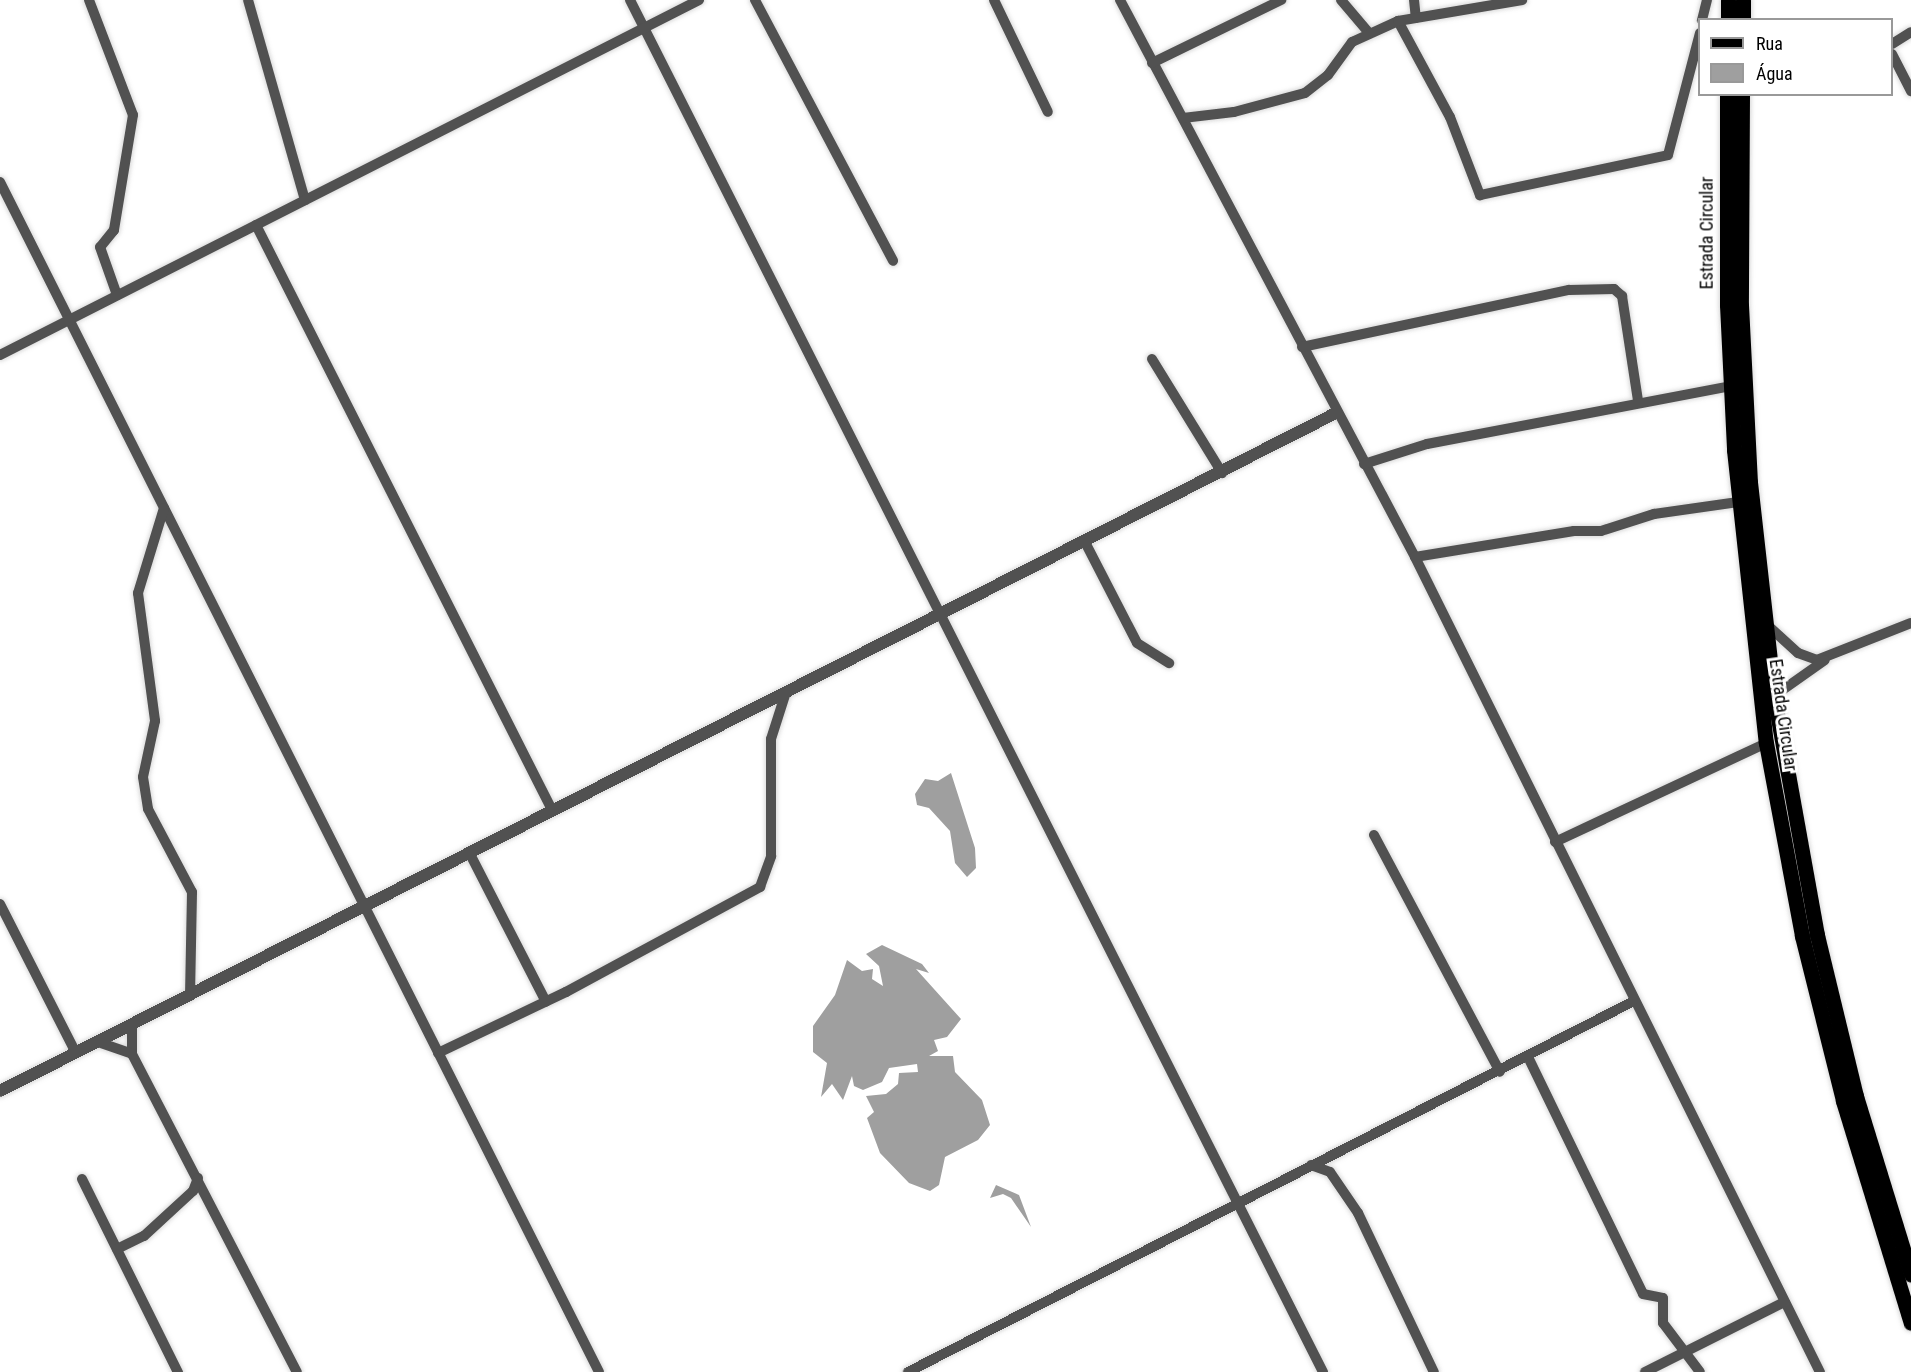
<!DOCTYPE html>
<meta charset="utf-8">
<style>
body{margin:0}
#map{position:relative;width:1911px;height:1372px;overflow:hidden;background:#fff;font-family:"Roboto Condensed",sans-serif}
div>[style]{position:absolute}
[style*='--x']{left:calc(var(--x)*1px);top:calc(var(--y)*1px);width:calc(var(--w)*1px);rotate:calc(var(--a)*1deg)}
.water>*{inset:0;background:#9f9f9f}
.roads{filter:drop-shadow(0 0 2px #dbdbdb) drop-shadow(0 0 2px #dbdbdb)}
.minor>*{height:10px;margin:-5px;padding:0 5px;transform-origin:5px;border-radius:5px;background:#515151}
.tertiary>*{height:12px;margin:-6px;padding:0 6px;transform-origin:6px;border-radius:6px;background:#515151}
.primary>*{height:15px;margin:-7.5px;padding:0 7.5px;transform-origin:7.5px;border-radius:7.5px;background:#000}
span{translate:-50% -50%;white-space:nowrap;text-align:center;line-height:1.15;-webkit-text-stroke:6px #fff;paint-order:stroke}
.street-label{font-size:18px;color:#000}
.legend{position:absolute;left:1698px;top:18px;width:195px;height:78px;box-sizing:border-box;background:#fff;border:2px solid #999;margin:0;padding:8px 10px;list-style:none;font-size:18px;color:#000}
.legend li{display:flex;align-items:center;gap:12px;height:30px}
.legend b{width:30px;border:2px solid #999}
</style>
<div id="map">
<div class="water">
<i style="clip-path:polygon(951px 773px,975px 848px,976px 868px,967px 877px,955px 863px,950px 831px,929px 808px,917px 805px,915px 794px,925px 779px,938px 781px)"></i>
<i style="clip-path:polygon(882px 945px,922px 964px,929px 973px,916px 969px,961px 1019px,947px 1037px,934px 1040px,938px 1051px,929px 1056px,953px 1056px,955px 1072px,982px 1100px,990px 1125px,978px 1140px,945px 1157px,939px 1185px,930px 1191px,909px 1183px,880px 1153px,867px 1118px,874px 1112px,866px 1096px,886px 1094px,898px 1084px,899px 1073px,918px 1072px,917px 1064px,889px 1068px,882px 1082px,863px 1090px,854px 1086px,852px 1076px,843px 1100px,832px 1084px,821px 1097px,827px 1063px,813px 1052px,813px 1026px,835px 995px,847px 960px,862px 971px,873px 969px,872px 979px,883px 986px,879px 966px,866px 954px)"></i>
<i style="clip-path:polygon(996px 1185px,1019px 1195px,1031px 1227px,1011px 1198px,1003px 1194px,990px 1198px)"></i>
</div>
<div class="roads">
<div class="minor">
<i style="--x:89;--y:0;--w:123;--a:69.1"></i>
<i style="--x:133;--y:115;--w:117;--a:99.4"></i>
<i style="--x:114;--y:230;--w:22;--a:129"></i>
<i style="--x:100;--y:247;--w:51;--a:70.5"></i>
<i style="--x:248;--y:0;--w:208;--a:74.1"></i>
<i style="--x:630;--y:0;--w:1537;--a:63.2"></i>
<i style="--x:755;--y:0;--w:295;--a:62.1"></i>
<i style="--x:994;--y:0;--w:124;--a:64.3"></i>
<i style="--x:1120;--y:0;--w:630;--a:62.09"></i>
<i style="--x:1415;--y:557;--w:910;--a:63.58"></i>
<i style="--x:1341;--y:0;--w:43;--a:49.7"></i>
<i style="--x:1414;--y:0;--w:18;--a:84"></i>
<i style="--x:1702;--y:20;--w:21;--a:-76"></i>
<i style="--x:1398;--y:21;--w:109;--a:61.6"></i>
<i style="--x:1450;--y:117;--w:84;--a:69"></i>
<i style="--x:1480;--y:195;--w:192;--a:-12"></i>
<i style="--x:1668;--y:155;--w:126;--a:-75.3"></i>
<i style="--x:1892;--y:44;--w:22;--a:-32"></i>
<i style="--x:1892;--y:54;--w:42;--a:62.8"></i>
<i style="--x:1152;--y:63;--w:144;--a:-26"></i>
<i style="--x:1183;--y:118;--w:51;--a:-6.7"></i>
<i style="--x:1234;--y:112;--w:73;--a:-15"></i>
<i style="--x:1305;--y:93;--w:29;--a:-38"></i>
<i style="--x:1328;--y:75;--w:41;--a:-54"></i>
<i style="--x:1352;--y:42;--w:51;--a:-24.5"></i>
<i style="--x:1398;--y:21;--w:126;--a:-9.6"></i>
<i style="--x:0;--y:182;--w:1332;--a:63.28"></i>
<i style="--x:256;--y:225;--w:656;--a:63.16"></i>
<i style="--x:1302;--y:347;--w:273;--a:-12.1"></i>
<i style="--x:1569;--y:290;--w:45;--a:-1.3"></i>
<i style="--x:1614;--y:289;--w:11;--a:41"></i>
<i style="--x:1622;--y:296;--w:106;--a:81.3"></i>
<i style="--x:0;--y:355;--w:784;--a:-26.92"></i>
<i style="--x:1152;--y:359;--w:134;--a:58.4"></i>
<i style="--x:1364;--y:464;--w:66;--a:-17.6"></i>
<i style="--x:1427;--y:444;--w:309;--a:-10.8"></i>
<i style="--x:164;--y:508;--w:89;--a:107"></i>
<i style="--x:138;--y:593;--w:129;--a:82.4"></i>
<i style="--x:155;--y:721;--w:57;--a:102.1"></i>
<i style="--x:143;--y:777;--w:32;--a:81"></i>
<i style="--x:148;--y:809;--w:94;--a:62.1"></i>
<i style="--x:192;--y:892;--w:104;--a:91.1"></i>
<i style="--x:1086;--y:544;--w:111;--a:62.7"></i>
<i style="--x:1137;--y:643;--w:38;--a:32"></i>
<i style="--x:1415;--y:557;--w:161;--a:-9.3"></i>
<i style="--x:1574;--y:531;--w:27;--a:0"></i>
<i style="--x:1601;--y:531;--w:56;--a:-17.8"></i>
<i style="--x:1654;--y:514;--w:85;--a:-8.1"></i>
<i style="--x:1764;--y:622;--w:46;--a:42.4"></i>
<i style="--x:1798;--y:653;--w:20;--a:20"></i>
<i style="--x:1817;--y:660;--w:101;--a:-21.5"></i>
<i style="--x:1774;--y:696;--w:62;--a:-35.2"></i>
<i style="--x:1374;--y:835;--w:268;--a:62"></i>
<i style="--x:1555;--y:842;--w:233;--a:-25.1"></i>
<i style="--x:470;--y:854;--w:166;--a:62.8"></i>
<i style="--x:0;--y:904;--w:167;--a:63"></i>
<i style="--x:132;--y:1025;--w:29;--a:90"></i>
<i style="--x:132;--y:1054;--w:358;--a:62.6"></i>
<i style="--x:98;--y:1042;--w:36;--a:19"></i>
<i style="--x:438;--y:1053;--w:142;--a:-25.5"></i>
<i style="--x:566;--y:992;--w:221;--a:-28.4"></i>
<i style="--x:760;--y:887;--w:33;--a:-70"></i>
<i style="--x:771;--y:856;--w:117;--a:-90"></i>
<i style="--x:771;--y:739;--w:46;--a:-72.3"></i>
<i style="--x:1529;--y:1059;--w:261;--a:64.1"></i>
<i style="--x:1643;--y:1294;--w:20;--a:11"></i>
<i style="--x:1663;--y:1298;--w:25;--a:90"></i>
<i style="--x:1663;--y:1323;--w:61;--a:52.9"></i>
<i style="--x:1311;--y:1165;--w:20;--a:20"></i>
<i style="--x:1330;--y:1172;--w:50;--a:55.7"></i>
<i style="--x:1358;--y:1213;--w:176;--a:64.5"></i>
<i style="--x:82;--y:1179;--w:216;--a:63.6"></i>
<i style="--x:117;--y:1249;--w:30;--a:-26"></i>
<i style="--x:144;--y:1236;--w:67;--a:-42.6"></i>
<i style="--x:193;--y:1191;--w:14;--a:-69"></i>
<i style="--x:908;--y:1372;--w:813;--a:-27.07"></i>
<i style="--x:1645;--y:1372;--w:156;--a:-26.7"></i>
</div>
<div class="tertiary">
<i style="--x:0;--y:1091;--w:1498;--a:-26.91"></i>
</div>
<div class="primary">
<i style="--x:1728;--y:20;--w:20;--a:-90"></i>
<i style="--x:1743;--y:20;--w:20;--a:-90"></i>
<i style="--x:1727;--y:94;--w:211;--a:90"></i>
<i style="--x:1727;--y:305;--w:145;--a:87.2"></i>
<i style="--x:1734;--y:450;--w:295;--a:83.8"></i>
<i style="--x:1766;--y:743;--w:196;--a:79.4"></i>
<i style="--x:1802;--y:936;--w:170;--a:76"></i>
<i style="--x:1843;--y:1101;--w:232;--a:73"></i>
<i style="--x:1742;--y:94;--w:211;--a:90.3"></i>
<i style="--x:1741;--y:305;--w:177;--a:87.1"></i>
<i style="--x:1750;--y:482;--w:215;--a:83.6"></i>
<i style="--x:1774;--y:696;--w:243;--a:79.8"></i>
<i style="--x:1817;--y:935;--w:166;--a:76.4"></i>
<i style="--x:1856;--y:1096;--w:187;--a:72.9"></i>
</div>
</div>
<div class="street-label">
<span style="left:1707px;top:233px;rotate:-90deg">Estrada Circular</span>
<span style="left:1783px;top:715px;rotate:82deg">Estrada Circular</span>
</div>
<ul class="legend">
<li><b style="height:8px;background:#000"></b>Rua</li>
<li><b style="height:16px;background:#9f9f9f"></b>Água</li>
</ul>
</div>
